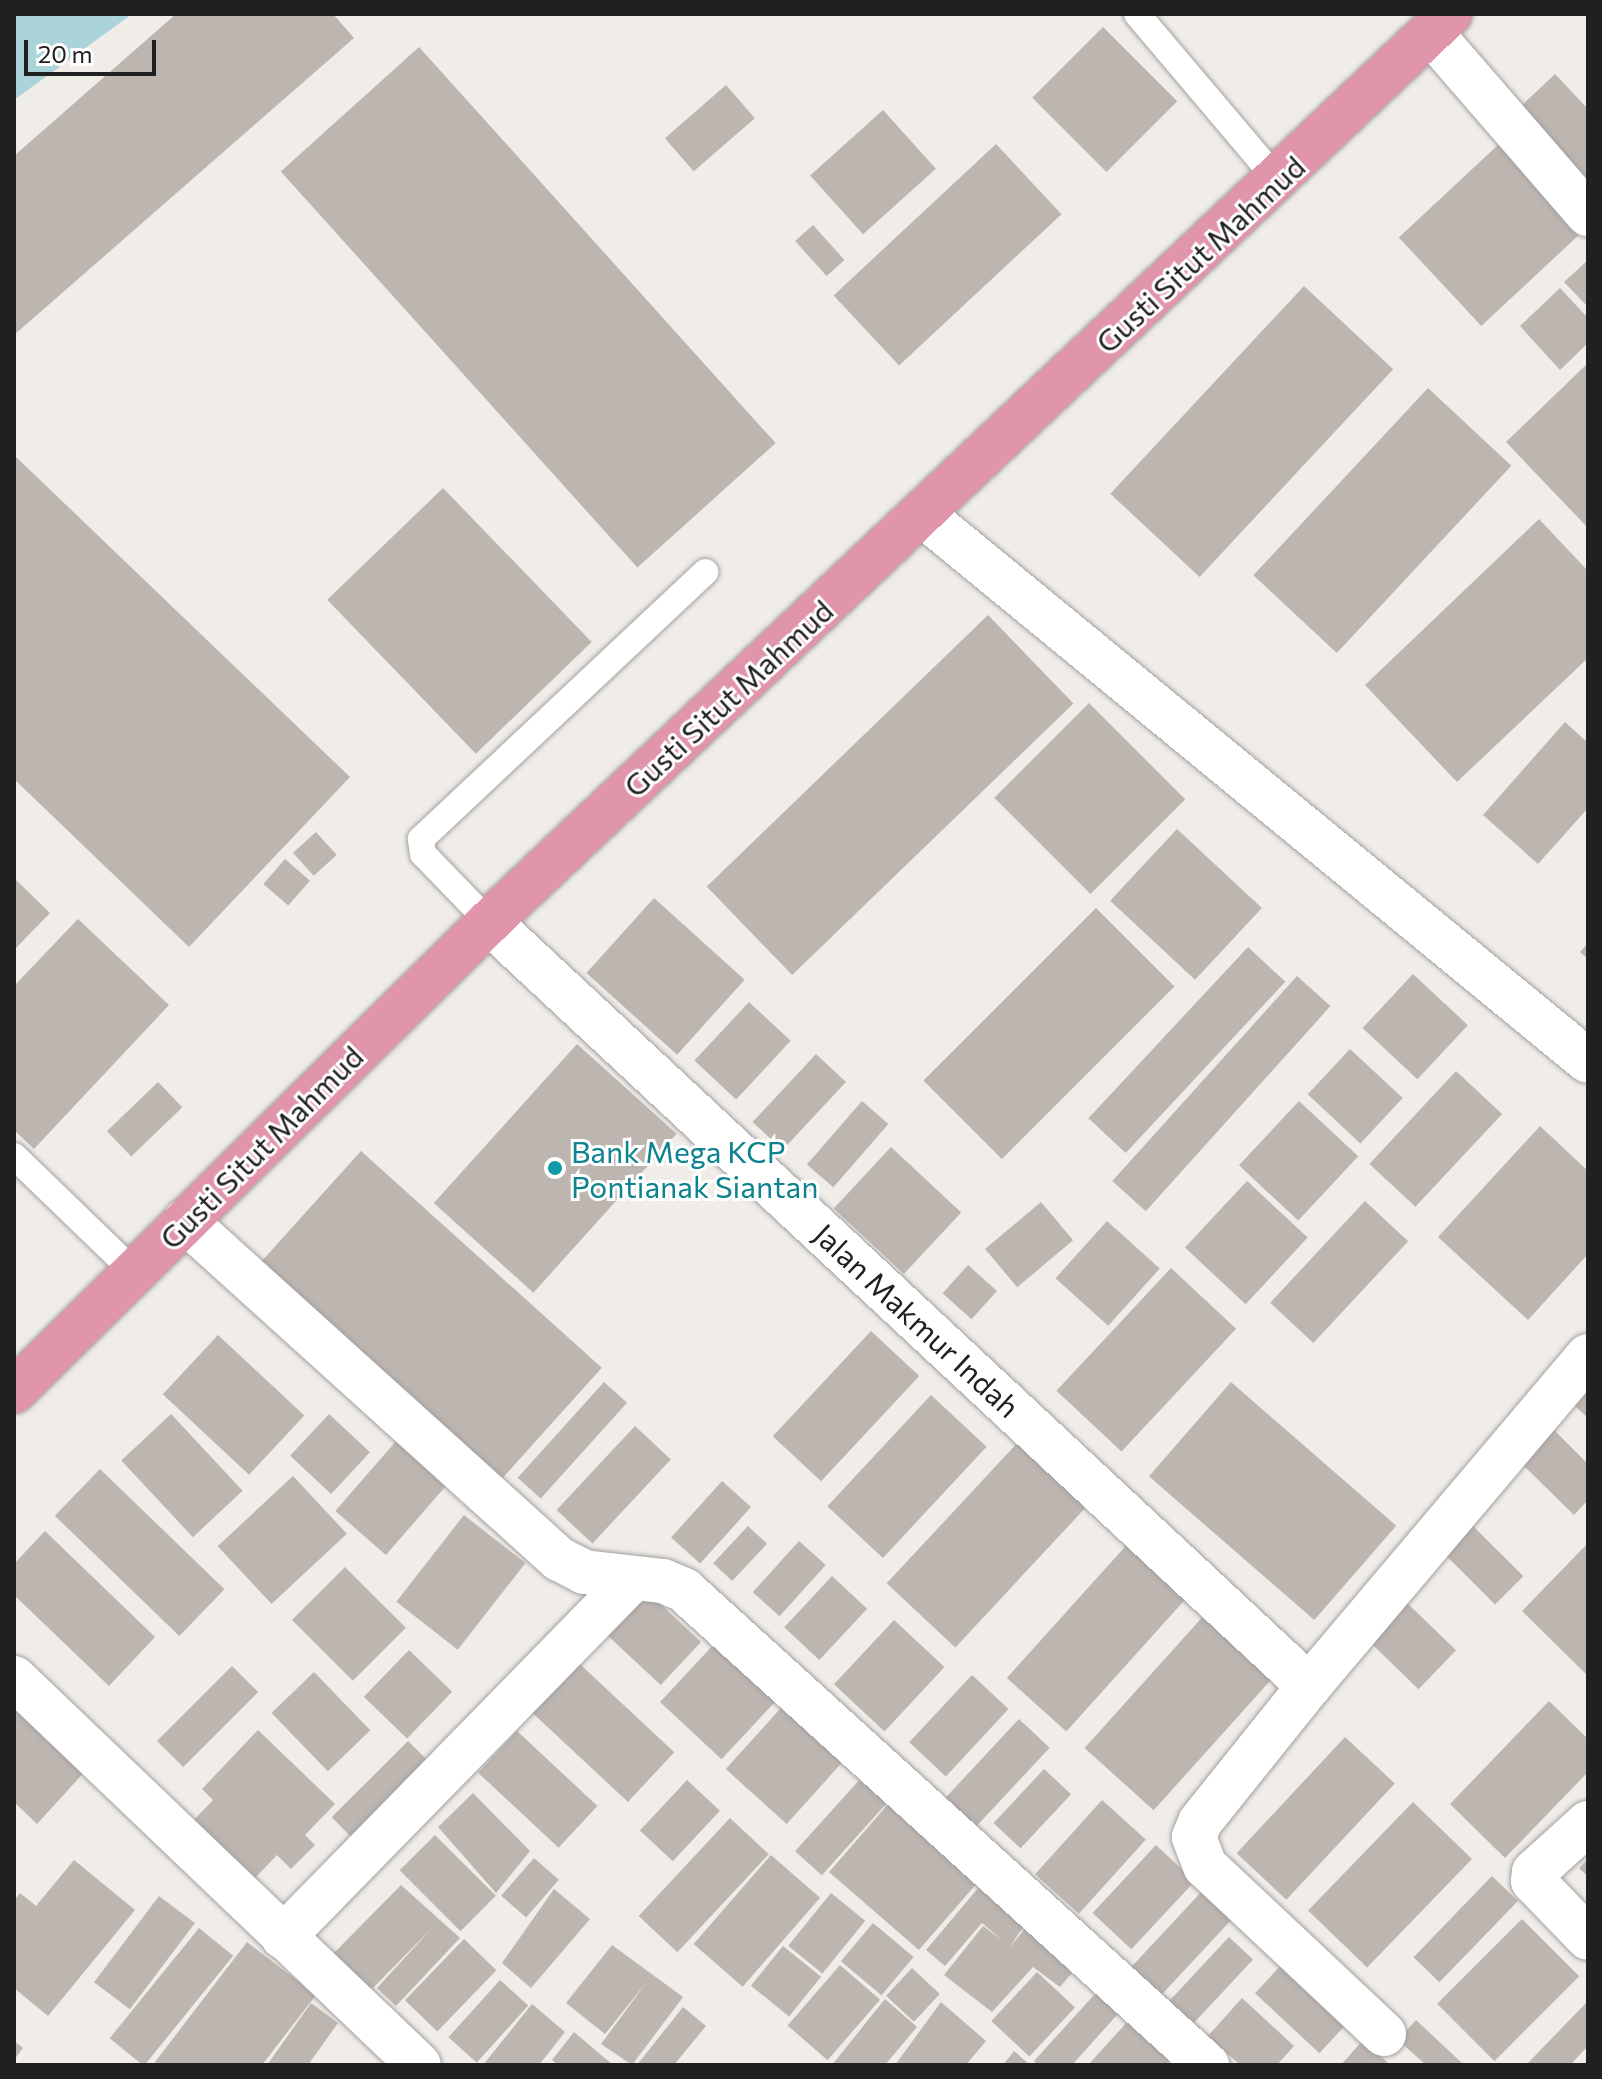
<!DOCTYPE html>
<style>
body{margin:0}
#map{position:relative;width:1602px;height:2079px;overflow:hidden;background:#f0ece7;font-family:Commissioner,sans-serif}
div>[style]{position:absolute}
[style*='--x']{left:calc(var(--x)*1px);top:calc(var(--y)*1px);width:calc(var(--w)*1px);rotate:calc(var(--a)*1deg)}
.water>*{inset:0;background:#abd3da}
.building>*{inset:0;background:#bdb5b0;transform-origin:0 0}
.roads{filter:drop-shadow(0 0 2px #a1a1a1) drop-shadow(0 0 2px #a1a1a1)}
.lane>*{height:26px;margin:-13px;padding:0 13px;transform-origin:13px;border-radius:13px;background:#fff}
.street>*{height:44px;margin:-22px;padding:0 22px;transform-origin:22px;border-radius:22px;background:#fff}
.highway>*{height:44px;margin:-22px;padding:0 22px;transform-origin:22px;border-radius:22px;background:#e195aa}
.dots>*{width:22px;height:22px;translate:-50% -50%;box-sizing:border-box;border:4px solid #fff;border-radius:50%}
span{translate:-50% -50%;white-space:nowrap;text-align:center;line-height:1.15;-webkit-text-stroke:6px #fff;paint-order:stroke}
.street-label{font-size:30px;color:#202020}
.culture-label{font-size:30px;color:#0d838f}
.left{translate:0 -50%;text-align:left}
.frame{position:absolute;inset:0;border:16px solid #202020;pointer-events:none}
.scale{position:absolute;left:24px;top:40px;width:132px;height:36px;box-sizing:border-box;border:4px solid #202020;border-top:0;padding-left:10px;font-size:24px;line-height:28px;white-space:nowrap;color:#202020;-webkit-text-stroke:6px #fff;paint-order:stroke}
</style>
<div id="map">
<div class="water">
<i style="clip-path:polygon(14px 14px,132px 14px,14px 100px)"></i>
</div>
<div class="building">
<i style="clip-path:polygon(176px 14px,333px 14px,354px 38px,14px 335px,14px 156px)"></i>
<i style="left:1103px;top:27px;width:105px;height:100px;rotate:45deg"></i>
<i style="left:419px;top:47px;width:533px;height:186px;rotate:48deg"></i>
<i style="clip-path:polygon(1555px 74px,1588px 109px,1588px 182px,1519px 108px)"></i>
<i style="left:726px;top:85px;width:44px;height:81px;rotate:49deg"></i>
<i style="left:883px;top:110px;width:79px;height:98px;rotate:48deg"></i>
<i style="left:996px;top:144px;width:96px;height:222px;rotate:47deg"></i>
<i style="left:1499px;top:144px;width:121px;height:137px;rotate:47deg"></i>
<i style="left:813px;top:225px;width:47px;height:24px;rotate:48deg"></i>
<i style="clip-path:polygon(1588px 260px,1588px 307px,1564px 282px)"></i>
<i style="left:1304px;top:286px;width:122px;height:284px;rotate:43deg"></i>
<i style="clip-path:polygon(1560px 288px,1588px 318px,1588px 343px,1560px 370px,1520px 326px)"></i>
<i style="clip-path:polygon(1588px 363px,1588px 528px,1506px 442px)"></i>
<i style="left:1428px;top:388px;width:114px;height:256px;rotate:43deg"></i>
<i style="clip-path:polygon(14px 455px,350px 777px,189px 947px,14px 779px)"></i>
<i style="left:443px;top:488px;width:214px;height:161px;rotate:46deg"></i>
<i style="clip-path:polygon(1539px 519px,1588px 571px,1588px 658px,1457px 782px,1365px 685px)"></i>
<i style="left:988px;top:615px;width:123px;height:391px;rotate:46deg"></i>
<i style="left:1089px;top:703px;width:136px;height:134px;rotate:45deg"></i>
<i style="clip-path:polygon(1565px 722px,1588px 743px,1588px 808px,1538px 864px,1483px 815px)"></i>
<i style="left:1177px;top:829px;width:116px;height:98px;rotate:43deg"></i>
<i style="left:316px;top:832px;width:31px;height:31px;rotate:48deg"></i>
<i style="left:285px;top:859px;width:33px;height:33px;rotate:41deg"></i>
<i style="clip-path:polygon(14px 878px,50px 913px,14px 950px)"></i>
<i style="left:654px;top:898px;width:122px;height:101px;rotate:42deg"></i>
<i style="left:1096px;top:908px;width:111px;height:244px;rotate:45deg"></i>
<i style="clip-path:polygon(78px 919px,169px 1005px,34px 1149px,14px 1130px,14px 986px)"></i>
<i style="clip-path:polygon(1588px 943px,1588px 959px,1580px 952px)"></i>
<i style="left:1248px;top:947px;width:51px;height:234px;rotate:43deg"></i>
<i style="left:1413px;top:974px;width:75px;height:74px;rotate:43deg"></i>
<i style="left:1297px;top:976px;width:45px;height:276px;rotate:42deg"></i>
<i style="left:749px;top:1002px;width:57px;height:80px;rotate:43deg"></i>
<i style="left:577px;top:1044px;width:134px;height:214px;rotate:42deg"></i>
<i style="left:1350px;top:1049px;width:72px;height:62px;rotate:43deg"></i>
<i style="left:816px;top:1054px;width:41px;height:93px;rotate:43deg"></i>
<i style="left:1456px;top:1071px;width:63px;height:127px;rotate:43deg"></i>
<i style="left:158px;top:1082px;width:35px;height:71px;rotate:46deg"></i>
<i style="left:862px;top:1101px;width:35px;height:84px;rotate:41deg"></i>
<i style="left:1299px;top:1101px;width:81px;height:88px;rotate:43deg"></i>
<i style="clip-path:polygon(1540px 1126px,1588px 1171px,1588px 1254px,1528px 1320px,1438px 1237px)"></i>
<i style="left:891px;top:1147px;width:96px;height:84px;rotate:43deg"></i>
<i style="left:361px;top:1151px;width:324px;height:162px;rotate:42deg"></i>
<i style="left:1247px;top:1181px;width:83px;height:91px;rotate:43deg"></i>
<i style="left:1365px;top:1201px;width:59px;height:139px;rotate:43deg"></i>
<i style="left:1041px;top:1202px;width:50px;height:73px;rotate:50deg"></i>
<i style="left:1107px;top:1221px;width:71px;height:77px;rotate:42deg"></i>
<i style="left:968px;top:1265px;width:39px;height:38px;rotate:42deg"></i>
<i style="left:1171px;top:1268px;width:89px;height:168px;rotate:43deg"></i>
<i style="left:871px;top:1331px;width:66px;height:144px;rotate:43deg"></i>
<i style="left:218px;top:1335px;width:118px;height:81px;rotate:43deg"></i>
<i style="left:604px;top:1382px;width:31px;height:129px;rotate:42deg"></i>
<i style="left:1231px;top:1382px;width:219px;height:125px;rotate:41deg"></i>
<i style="clip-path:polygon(1588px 1391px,1588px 1418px,1575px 1406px)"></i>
<i style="left:931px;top:1395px;width:76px;height:152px;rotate:43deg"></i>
<i style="left:171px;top:1414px;width:105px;height:68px;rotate:47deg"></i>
<i style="left:329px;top:1414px;width:56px;height:57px;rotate:43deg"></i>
<i style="left:635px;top:1426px;width:49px;height:115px;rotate:43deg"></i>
<i style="clip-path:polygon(1553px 1429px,1588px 1464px,1588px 1500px,1574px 1515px,1521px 1463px)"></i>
<i style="left:1023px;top:1437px;width:94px;height:200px;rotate:43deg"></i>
<i style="left:397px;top:1440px;width:67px;height:94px;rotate:41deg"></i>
<i style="left:100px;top:1469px;width:173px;height:65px;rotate:44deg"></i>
<i style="left:293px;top:1476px;width:79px;height:103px;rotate:47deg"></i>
<i style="left:722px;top:1481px;width:39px;height:76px;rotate:42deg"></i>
<i style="left:464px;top:1515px;width:78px;height:110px;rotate:38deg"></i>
<i style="left:1471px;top:1524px;width:74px;height:40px;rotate:45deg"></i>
<i style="left:748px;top:1526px;width:26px;height:51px;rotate:43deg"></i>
<i style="clip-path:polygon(45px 1531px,155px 1637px,109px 1686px,14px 1595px,14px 1564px)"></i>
<i style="left:1132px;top:1539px;width:80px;height:187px;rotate:42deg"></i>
<i style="left:799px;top:1541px;width:36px;height:69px;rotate:42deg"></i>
<i style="clip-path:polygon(1588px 1543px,1588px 1676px,1522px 1611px)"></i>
<i style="left:345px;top:1567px;width:86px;height:75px;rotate:45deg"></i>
<i style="left:832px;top:1576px;width:48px;height:70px;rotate:43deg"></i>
<i style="left:641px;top:1586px;width:82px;height:59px;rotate:43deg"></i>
<i style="left:1405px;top:1601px;width:71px;height:54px;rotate:44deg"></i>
<i style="left:1207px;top:1612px;width:93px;height:183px;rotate:42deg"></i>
<i style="left:894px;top:1620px;width:69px;height:88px;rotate:43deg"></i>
<i style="left:716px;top:1642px;width:84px;height:82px;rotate:43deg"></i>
<i style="left:409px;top:1650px;width:60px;height:65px;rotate:44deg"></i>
<i style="left:569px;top:1654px;width:144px;height:68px;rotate:43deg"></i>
<i style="left:232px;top:1666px;width:37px;height:106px;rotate:45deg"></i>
<i style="left:314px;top:1672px;width:81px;height:59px;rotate:46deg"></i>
<i style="left:972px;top:1675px;width:50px;height:92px;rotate:43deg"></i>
<i style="clip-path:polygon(14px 1700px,88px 1768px,37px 1824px,14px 1802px)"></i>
<i style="left:788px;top:1700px;width:82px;height:93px;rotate:42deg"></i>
<i style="clip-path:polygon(1549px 1701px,1588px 1739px,1588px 1772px,1505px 1858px,1450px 1804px)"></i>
<i style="left:1019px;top:1719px;width:42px;height:109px;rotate:43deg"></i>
<i style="clip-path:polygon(258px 1730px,335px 1804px,305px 1835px,315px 1845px,291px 1869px,277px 1855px,252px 1881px,191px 1823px,213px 1800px,202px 1789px)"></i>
<i style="left:517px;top:1731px;width:110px;height:57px;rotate:43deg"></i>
<i style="left:1345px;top:1737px;width:68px;height:159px;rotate:43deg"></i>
<i style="left:408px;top:1741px;width:38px;height:108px;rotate:45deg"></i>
<i style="left:870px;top:1768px;width:36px;height:112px;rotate:42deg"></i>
<i style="left:1044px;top:1769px;width:37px;height:74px;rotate:43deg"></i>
<i style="left:687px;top:1780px;width:45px;height:69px;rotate:43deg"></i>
<i style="clip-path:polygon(473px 1793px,530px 1851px,496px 1893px,438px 1827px)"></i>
<i style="left:896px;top:1795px;width:119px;height:102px;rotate:41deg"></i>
<i style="left:1102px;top:1800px;width:59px;height:100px;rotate:42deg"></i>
<i style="left:1413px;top:1802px;width:82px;height:151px;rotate:44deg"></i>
<i style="left:730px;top:1818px;width:53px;height:134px;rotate:43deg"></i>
<i style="left:435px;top:1835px;width:86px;height:50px;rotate:45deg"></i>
<i style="left:1156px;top:1845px;width:53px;height:93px;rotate:43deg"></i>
<i style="left:771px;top:1855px;width:65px;height:118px;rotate:41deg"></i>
<i style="left:534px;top:1858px;width:33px;height:50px;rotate:41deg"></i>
<i style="clip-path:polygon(1588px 1859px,1588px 1877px,1579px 1868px)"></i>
<i style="clip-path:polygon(74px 1860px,135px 1910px,48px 2016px,14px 1988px,14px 1901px,20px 1893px,36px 1906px)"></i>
<i style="left:1492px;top:1876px;width:36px;height:113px;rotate:44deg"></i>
<i style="clip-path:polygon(401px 1885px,460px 1938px,396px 2006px,377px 1988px,433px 1927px,370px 1991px,333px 1954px)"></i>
<i style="clip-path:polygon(979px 1887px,1024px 1926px,1009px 1948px,1033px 1919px,1083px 1960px,1060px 1987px,1033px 1967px,992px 2012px,944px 1975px,983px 1926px,1003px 1941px,982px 1923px,945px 1966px,926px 1950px)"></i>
<i style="left:1205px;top:1888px;width:41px;height:119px;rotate:43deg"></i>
<i style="clip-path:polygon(554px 1889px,590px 1919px,531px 1988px,502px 1963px)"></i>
<i style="left:831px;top:1893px;width:44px;height:68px;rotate:39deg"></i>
<i style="left:159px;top:1896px;width:45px;height:108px;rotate:37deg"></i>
<i style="left:1522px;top:1919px;width:81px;height:120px;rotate:45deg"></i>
<i style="left:873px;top:1923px;width:53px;height:50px;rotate:40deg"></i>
<i style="left:199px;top:1928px;width:44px;height:142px;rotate:39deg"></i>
<i style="left:1229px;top:1937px;width:33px;height:89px;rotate:43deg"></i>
<i style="left:464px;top:1939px;width:45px;height:85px;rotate:44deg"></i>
<i style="clip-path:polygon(247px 1942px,316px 1995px,262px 2065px,158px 2065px,155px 2062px)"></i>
<i style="clip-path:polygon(612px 1945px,683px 1997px,632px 2065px,601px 2044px,649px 1979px,605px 2034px,566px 2003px)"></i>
<i style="left:783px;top:1946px;width:49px;height:51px;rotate:39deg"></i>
<i style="left:1285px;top:1961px;width:88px;height:44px;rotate:43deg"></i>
<i style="left:840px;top:1965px;width:53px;height:80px;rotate:41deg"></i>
<i style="left:912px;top:1968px;width:38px;height:38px;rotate:43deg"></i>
<i style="left:1037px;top:1972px;width:52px;height:67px;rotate:43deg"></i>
<i style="left:500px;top:1980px;width:38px;height:77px;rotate:42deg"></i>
<i style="clip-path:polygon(1104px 1984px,1126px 2005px,1072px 2065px,1038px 2065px,1034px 2061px)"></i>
<i style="clip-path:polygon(1242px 1998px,1294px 2046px,1277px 2065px,1240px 2065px,1208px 2036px)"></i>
<i style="clip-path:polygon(885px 1999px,917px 2027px,885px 2065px,832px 2065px)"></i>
<i style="clip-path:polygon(1588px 2001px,1588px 2046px,1570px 2065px,1526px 2065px)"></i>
<i style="clip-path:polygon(941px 2002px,986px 2041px,966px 2065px,895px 2065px)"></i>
<i style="clip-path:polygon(311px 2003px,338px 2023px,308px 2065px,267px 2065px)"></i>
<i style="clip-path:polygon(532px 2004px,565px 2032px,539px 2065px,483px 2065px)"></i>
<i style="clip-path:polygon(683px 2007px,706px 2026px,674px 2065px,637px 2065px)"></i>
<i style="clip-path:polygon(1140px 2008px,1182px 2047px,1165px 2065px,1088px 2065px)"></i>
<i style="clip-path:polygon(1416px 2020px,1464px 2065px,1426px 2065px,1398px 2040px)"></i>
<i style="clip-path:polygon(574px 2032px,613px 2065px,558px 2065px,552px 2060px)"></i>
<i style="clip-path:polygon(1363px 2040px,1390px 2065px,1341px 2065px)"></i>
<i style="clip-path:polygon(14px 2041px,23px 2048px,14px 2060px)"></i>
<i style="clip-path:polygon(1014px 2051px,1030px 2065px,1003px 2065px)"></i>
</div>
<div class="roads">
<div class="lane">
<i style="--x:1137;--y:14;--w:219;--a:49.8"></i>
<i style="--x:489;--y:922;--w:95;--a:-134.1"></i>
<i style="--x:423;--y:854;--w:15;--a:-98"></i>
<i style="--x:421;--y:839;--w:390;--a:-43.2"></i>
<i style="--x:14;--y:1156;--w:168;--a:44"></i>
</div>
<div class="street">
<i style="--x:1431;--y:33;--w:240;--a:49.1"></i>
<i style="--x:923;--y:515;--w:860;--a:39.39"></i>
<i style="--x:489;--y:922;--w:1121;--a:42.98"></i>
<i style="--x:185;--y:1221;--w:504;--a:42.11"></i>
<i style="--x:559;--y:1559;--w:28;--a:27"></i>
<i style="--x:584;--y:1572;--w:80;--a:6.5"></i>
<i style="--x:663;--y:1581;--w:23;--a:23"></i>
<i style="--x:684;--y:1590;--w:707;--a:42.25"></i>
<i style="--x:14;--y:1678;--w:560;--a:43.7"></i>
<i style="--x:1588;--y:1823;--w:73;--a:137.8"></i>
<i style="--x:1534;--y:1872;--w:9;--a:96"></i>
<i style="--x:1533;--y:1881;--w:79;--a:46"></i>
<i style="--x:283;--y:1937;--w:501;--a:-45.65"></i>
<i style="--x:1384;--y:2034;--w:245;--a:-136.8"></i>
<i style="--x:1205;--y:1866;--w:31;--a:-111"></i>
<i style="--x:1194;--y:1837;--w:16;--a:-68"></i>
<i style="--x:1200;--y:1822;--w:174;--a:-51.3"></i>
<i style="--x:1309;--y:1686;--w:432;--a:-49.8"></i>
</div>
<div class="highway">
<i style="--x:14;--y:1391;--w:668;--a:-44.64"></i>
<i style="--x:489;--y:922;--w:1322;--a:-43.38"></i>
</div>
</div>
<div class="dots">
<i style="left:555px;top:1168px;background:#0f9aa8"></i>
</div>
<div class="street-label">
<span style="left:1200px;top:254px;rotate:-43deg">Gusti Situt Mahmud</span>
<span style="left:728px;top:698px;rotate:-43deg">Gusti Situt Mahmud</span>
<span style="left:261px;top:1147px;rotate:-45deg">Gusti Situt Mahmud</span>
<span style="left:917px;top:1320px;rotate:43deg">Jalan Makmur Indah</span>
</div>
<div class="culture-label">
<span class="left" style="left:571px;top:1168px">Bank Mega KCP<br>Pontianak Siantan</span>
</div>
<div class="frame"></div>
<div class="scale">20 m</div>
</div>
